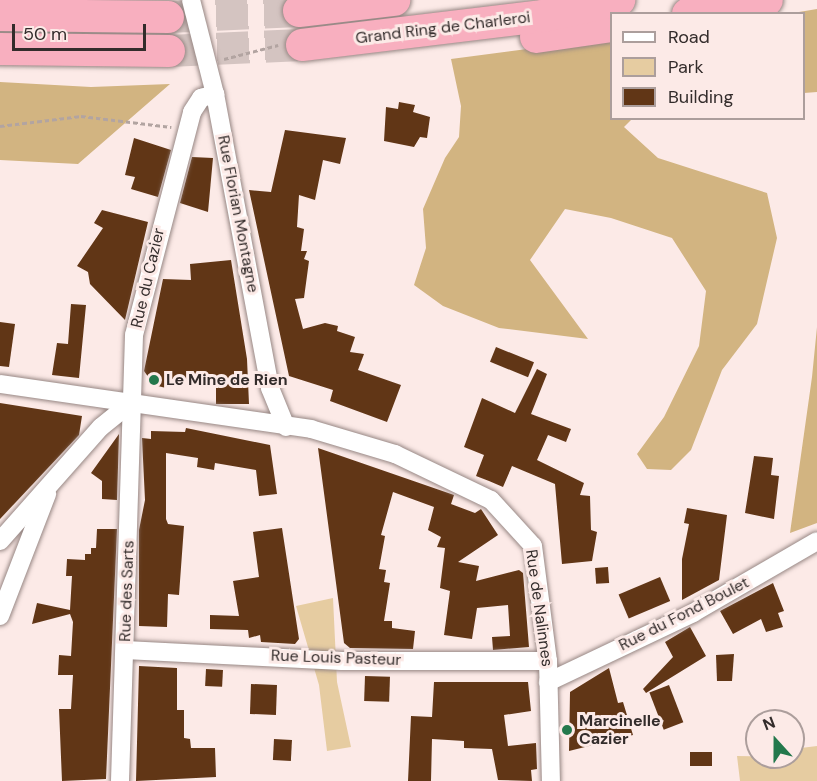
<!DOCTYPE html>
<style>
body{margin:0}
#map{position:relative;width:817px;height:781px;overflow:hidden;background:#fceae7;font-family:"DM Sans",sans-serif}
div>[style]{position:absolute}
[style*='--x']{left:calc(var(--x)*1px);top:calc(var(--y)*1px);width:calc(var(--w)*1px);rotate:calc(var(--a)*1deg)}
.green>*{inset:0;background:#e6cca1}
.forest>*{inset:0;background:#d2b481}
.building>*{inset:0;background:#613616;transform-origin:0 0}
.highway-tunnel>*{height:32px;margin-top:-16px;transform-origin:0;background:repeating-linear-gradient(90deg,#d4c4c1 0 32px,transparent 0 48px)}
.path>*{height:3px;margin-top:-1.5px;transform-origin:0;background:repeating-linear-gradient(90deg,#b2a4a1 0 4.5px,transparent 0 7.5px)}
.roads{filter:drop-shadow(0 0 2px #978784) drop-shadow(0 0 2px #978784)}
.street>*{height:18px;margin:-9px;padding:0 9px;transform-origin:9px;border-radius:9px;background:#fff}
.highway>*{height:32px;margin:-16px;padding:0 16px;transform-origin:16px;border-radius:16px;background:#f8afbf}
.dots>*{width:16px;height:16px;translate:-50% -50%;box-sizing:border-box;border:3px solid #fceae7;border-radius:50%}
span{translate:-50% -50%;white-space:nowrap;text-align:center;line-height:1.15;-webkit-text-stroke:6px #fceae7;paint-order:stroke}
.street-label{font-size:16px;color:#332c2b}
.poi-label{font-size:16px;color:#332c2b;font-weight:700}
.left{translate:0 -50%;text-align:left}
.legend{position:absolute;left:610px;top:12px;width:195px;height:108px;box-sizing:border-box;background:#fceae7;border:2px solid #ac9e9c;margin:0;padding:8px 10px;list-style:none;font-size:18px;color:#332c2b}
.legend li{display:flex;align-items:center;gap:12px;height:30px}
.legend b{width:30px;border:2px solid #ac9e9c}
.north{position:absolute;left:745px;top:709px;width:60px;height:60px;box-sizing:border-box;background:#fceae7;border:2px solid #ac9e9c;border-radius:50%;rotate:339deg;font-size:16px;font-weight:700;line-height:24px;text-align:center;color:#332c2b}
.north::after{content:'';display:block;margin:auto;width:21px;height:27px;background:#23784c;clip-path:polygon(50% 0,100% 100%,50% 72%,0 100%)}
.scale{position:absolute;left:12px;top:24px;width:134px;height:27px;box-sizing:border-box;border:3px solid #332c2b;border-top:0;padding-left:8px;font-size:18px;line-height:21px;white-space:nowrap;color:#332c2b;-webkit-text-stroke:4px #fceae7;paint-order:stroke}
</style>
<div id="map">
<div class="green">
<i style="clip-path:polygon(333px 598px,337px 682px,351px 747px,327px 751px,319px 685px,296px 606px)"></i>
<i style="clip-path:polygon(817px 746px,817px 781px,740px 781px,737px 756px,793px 757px,793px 749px)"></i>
</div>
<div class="forest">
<i style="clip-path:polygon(817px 9px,817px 92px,804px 93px,804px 14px,793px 13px)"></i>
<i style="clip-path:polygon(611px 38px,612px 118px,632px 119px,624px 127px,658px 158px,767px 193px,777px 238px,757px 324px,722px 370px,691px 450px,671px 470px,647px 469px,637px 454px,664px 417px,699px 346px,706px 291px,672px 238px,611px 218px,565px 209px,530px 260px,588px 339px,499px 328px,443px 306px,414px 285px,426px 248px,423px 209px,445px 158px,459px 137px,461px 106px,451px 59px)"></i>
<i style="clip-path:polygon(0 82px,91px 87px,170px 84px,78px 164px,0 160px)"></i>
<i style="clip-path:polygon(817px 327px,817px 523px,790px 533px,812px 377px)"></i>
</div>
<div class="building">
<i style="clip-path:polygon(399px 102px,415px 105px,413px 112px,430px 117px,427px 138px,420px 137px,414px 147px,384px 141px,386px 107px,398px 109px)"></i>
<i style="clip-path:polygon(285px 130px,346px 138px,340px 164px,323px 160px,315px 200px,299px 195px,297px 227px,304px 229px,301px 251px,307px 251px,304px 259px,309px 261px,304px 298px,295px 299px,303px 329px,325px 323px,338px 326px,337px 331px,355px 337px,350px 352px,364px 354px,358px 370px,401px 385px,387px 422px,330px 401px,333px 390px,289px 376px,249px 190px,271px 192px)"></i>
<i style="clip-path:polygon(134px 138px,171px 150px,158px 197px,131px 189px,135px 177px,125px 175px)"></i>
<i style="clip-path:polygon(192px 157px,213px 158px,208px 212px,180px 203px)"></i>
<i style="clip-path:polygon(102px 210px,148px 222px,125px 320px,90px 284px,88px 272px,77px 266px,103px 228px,94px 223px)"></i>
<i style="clip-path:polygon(231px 260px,247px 359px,249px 404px,216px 404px,216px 386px,167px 378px,166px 388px,154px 385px,144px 371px,163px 279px,191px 280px,190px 264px)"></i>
<i style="clip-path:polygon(71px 304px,86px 305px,79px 378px,52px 375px,57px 343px,68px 344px)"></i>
<i style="clip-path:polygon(0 322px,15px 324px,9px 367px,0 366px)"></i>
<i style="left:496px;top:347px;width:41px;height:16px;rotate:22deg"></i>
<i style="clip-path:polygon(537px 369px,547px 374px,531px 414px,571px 429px,566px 442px,548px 435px,537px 460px,584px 483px,580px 495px,590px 496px,591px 530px,597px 532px,592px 561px,562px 564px,555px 484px,512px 466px,503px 487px,489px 481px,476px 476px,484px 455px,464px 447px,482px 398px,515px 413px)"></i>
<i style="clip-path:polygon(0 403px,82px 416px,79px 435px,0 519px)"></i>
<i style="clip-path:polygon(186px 428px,270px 445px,277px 494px,259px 496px,256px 470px,215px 463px,214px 470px,197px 467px,198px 458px,166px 453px,166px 519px,168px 524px,184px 526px,179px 595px,168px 594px,167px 627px,139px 626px,139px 530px,145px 500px,142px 438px,151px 439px,151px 431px,185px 432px)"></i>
<i style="clip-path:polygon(119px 434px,117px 500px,102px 499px,102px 481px,91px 473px)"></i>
<i style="clip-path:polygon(318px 448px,454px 495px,451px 504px,475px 513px,481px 509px,498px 535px,458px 562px,479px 566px,476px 581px,519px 570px,523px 573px,529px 647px,493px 650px,492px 637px,510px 636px,508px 605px,477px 608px,472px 639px,444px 635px,450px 591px,440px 588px,445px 548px,437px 547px,441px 537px,428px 530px,434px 507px,393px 492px,381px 535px,385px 536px,379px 569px,386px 570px,384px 582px,390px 583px,384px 621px,392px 621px,392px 628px,415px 631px,413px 649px,350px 648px,344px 643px)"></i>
<i style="clip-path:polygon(754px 456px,773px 458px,771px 475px,779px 476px,774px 519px,745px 513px)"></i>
<i style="clip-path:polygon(687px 508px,727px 515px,719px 580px,682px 600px,682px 559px,689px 524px,684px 523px)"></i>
<i style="clip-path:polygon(282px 528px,299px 639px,295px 644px,261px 642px,260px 635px,249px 638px,248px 630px,210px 629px,210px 615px,239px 616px,233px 581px,259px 577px,253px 532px)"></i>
<i style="clip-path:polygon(97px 529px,117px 529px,106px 779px,62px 781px,59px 709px,71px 709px,73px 675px,58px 675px,59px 655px,71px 656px,73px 622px,70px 614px,32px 624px,37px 603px,70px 610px,72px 576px,66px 576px,67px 559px,85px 560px,85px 554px,91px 554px,91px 548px,96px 548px)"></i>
<i style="left:608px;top:567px;width:16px;height:13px;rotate:86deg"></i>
<i style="left:660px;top:577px;width:26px;height:45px;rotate:67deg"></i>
<i style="clip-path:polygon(773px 583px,784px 611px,778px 613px,783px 627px,766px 632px,761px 619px,733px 634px,720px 611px)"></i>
<i style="clip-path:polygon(690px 627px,706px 656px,646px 693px,643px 689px,673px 657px,665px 642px)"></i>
<i style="clip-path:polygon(734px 654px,732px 681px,717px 681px,716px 655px)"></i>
<i style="clip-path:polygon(139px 666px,177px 668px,177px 710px,184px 710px,184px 738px,190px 739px,191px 748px,215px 748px,216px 777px,136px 781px)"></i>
<i style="clip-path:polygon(609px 668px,618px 703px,623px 702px,633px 735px,569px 751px,570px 692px)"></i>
<i style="left:206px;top:669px;width:17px;height:17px;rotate:3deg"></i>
<i style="left:365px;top:676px;width:25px;height:25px;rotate:2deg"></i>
<i style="clip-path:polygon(434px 682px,528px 682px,531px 711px,504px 715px,508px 746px,536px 743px,537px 769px,531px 770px,532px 781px,498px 780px,492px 749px,464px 748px,464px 741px,432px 739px,431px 781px,408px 781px,411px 716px,432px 717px)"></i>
<i style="left:251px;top:684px;width:26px;height:30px;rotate:2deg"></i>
<i style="left:669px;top:685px;width:40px;height:21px;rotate:69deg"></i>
<i style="left:274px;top:739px;width:18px;height:21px;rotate:3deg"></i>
<i style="left:712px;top:752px;width:14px;height:22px;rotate:90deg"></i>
</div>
<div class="highway-tunnel">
<i style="--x:168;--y:17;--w:131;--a:-2.6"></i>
<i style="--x:169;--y:51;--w:133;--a:-2.6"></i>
</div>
<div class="path">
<i style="--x:224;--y:59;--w:56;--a:-14.5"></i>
<i style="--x:0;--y:126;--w:82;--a:-7"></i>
<i style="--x:81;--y:116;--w:91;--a:7"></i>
</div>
<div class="roads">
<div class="street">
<i style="--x:191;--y:0;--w:97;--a:75.7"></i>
<i style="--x:215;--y:94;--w:299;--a:79.4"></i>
<i style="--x:270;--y:388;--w:42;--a:67.7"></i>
<i style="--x:0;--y:384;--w:314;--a:8.2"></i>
<i style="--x:311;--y:429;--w:88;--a:16.6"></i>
<i style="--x:395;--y:454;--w:106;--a:25.6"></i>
<i style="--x:491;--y:500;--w:62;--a:47.6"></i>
<i style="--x:533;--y:546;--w:116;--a:82.6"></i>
<i style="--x:548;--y:661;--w:120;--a:88.6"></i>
<i style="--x:0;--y:541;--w:152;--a:-48.5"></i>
<i style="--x:101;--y:427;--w:41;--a:-39.1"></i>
<i style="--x:0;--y:616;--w:131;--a:-68.9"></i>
<i style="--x:125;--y:650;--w:217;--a:2.9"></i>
<i style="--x:342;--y:661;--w:206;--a:0"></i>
<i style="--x:548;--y:682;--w:161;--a:-25.4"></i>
<i style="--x:693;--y:613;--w:143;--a:-30.1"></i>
<i style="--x:120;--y:781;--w:446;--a:-88.2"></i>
<i style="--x:134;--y:335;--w:230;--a:-75.4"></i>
<i style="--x:192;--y:112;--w:17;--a:-57"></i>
<i style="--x:201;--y:98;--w:15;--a:-16"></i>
</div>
<div class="highway">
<i style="--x:299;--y:11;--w:96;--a:-6.6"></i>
<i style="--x:688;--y:14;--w:80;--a:-10"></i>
<i style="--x:0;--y:15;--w:168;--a:0.7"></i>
<i style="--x:536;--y:37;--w:77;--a:-8.2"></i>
<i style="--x:302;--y:45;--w:243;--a:-6.9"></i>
<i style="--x:543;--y:16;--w:78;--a:-11.9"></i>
<i style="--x:0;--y:49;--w:169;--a:0.7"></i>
</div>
</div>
<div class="dots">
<i style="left:154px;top:380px;background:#23784c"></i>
<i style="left:567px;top:730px;background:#23784c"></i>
</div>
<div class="street-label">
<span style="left:443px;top:28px;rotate:-7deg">Grand Ring de Charleroi</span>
<span style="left:238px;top:214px;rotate:79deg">Rue Florian Montagne</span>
<span style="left:148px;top:278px;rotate:-77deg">Rue du Cazier</span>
<span style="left:127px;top:591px;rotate:-88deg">Rue des Sarts</span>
<span style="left:539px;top:608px;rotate:82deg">Rue de Nalinnes</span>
<span style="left:684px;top:614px;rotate:-27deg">Rue du Fond Boulet</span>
<span style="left:336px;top:658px;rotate:2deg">Rue Louis Pasteur</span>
</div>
<div class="poi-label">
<span class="left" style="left:166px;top:380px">Le Mine de Rien</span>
<span class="left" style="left:579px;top:730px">Marcinelle<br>Cazier</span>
</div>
<ul class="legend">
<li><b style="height:8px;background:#fff"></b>Road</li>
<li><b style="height:16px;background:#e6cca1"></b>Park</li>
<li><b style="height:16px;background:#613616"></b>Building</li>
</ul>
<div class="north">N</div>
<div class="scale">50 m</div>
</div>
